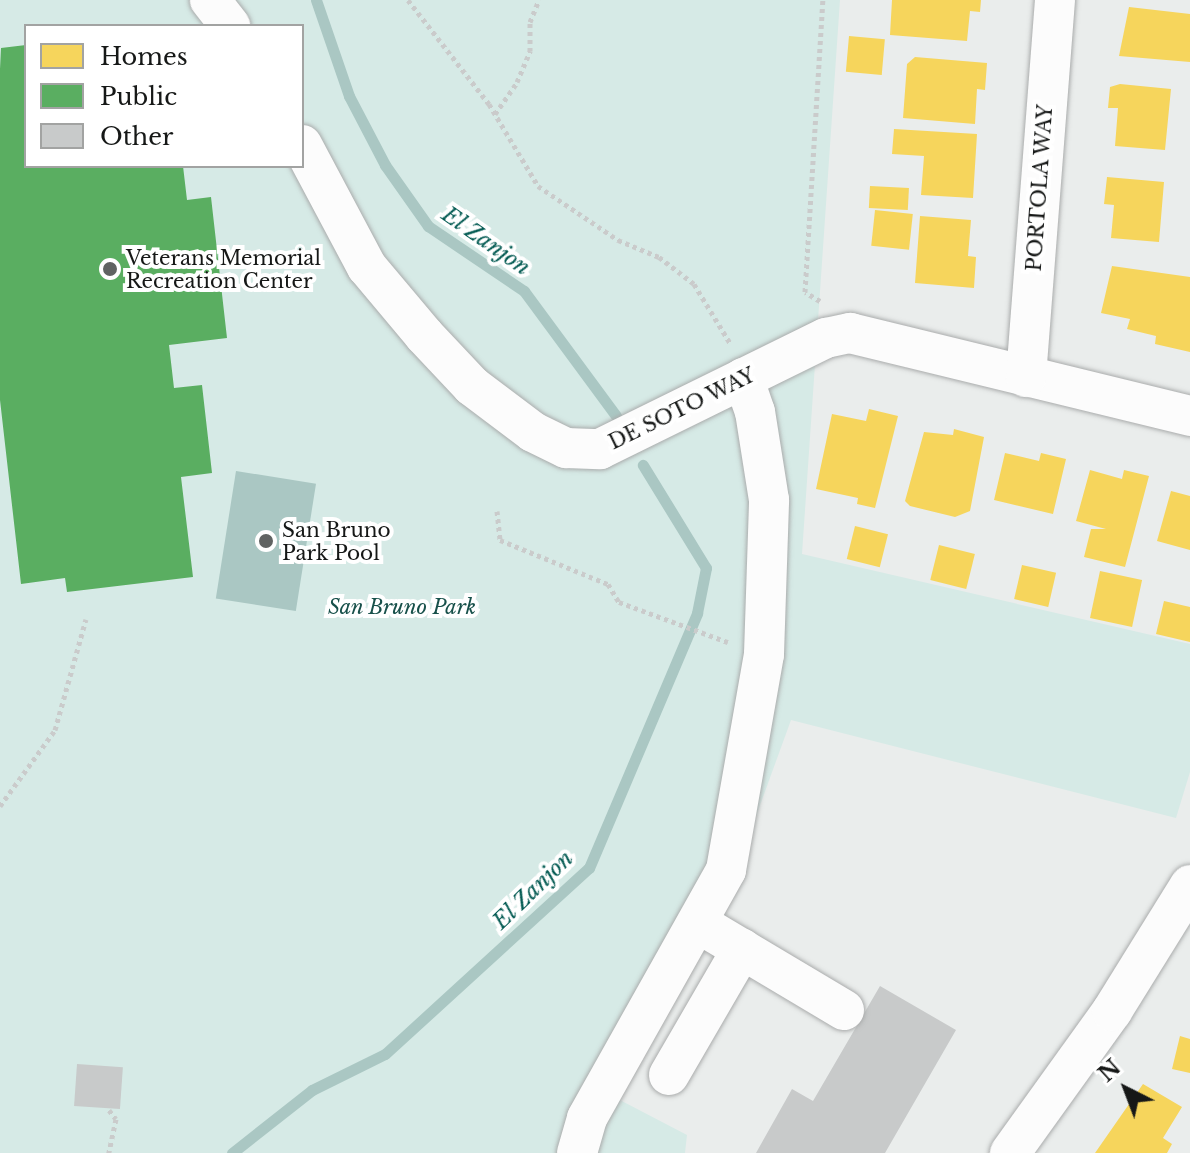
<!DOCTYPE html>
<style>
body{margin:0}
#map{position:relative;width:1190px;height:1153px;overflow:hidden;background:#eaedec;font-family:"Libre Baskerville",serif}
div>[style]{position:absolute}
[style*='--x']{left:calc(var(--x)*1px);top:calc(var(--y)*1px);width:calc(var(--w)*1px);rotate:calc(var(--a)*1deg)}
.green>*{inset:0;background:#d6eae6}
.water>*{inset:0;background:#aac7c3;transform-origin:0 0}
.homes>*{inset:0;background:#f6d55c;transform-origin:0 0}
.public>*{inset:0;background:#5aae61}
.stream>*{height:11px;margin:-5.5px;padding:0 5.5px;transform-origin:5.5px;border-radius:5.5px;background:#aac7c3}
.building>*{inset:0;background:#c8caca;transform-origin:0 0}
.path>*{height:5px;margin-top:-2.5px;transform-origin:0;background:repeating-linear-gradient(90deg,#cacbcb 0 4px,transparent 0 8px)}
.roads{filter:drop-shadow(0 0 2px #aaacac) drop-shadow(0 0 2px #aaacac)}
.minor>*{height:40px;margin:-20px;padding:0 20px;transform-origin:20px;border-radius:20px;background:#fcfcfc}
.dots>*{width:22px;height:22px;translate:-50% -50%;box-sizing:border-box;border:4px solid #fff;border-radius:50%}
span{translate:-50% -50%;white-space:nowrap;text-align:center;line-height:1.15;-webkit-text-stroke:8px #fff;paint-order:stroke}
.street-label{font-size:20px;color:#161817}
.poi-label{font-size:20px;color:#161817}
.left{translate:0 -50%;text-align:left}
.park-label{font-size:20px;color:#17504a;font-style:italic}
.water-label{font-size:22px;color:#045b53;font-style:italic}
.legend{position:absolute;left:24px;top:24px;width:280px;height:144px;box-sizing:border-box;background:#fff;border:2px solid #a2a3a2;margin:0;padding:10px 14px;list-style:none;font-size:24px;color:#161817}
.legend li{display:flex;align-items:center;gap:16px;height:40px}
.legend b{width:40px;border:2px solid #a2a3a2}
.north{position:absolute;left:1086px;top:1049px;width:80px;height:80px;-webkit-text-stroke:6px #fff;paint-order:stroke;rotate:318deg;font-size:22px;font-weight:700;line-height:32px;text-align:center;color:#161817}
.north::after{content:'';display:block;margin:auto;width:28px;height:36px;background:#161817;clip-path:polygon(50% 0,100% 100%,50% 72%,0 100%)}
</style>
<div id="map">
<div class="green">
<i style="clip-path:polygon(evenodd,0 0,840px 0,802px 554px,1190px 644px,1190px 772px,1176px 818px,791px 720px,726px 899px,618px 1099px,687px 1135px,685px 1153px,0 1153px,0 0,26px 26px,302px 26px,302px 166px,26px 166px,26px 26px)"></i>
</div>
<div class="water">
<i style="left:236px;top:471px;width:81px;height:129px;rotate:9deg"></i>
</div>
<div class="homes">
<i style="clip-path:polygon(892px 0,981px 0,980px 12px,970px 11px,967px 41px,890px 35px)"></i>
<i style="clip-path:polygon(1129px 7px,1190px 14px,1190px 62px,1119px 56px)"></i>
<i style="left:849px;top:36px;width:36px;height:36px;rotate:5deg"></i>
<i style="clip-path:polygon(915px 57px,987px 63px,985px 90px,977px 89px,975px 124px,903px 118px,907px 64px)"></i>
<i style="clip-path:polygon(1120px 84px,1171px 89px,1165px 150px,1115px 146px,1118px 108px,1108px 108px,1110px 87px)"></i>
<i style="clip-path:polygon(894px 129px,977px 134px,973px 198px,921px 195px,924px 156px,892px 154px)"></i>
<i style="clip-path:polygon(1107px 177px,1164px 182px,1159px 242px,1111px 238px,1114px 205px,1104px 204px)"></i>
<i style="left:870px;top:186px;width:39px;height:22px;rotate:3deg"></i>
<i style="left:875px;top:210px;width:38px;height:36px;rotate:6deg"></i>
<i style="clip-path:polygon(920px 216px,971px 220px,968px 256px,976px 257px,974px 288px,915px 283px)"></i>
<i style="clip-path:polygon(1112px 266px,1190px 277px,1190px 352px,1155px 344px,1156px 336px,1127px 329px,1130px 319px,1101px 313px)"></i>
<i style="clip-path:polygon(869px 409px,898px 416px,875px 508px,857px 504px,858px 498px,816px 489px,832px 414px,866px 421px)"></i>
<i style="clip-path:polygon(954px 429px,984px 437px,970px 511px,955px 517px,910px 506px,905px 501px,924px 432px,953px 435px)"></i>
<i style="clip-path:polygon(1005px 453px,1039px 461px,1041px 453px,1066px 459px,1053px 514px,994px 500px)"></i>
<i style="clip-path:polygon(1090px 470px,1122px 479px,1124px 470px,1149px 476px,1125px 567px,1084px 557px,1091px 529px,1106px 529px,1076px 521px)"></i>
<i style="clip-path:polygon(1171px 491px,1190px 496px,1190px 550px,1157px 541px)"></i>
<i style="left:855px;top:526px;width:34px;height:34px;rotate:14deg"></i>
<i style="left:939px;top:545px;width:37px;height:36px;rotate:14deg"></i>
<i style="left:1022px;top:565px;width:35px;height:35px;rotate:13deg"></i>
<i style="left:1100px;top:571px;width:43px;height:48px;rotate:12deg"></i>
<i style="clip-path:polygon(1164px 601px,1190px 607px,1190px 642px,1156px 634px)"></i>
<i style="clip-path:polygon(1180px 1036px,1190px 1039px,1190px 1073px,1172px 1069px)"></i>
<i style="clip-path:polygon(1143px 1084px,1182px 1107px,1163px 1138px,1172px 1144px,1167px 1153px,1095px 1153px)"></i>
</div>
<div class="public">
<i style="clip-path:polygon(26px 45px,26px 166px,183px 166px,187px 200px,211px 197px,227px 338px,169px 345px,174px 388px,202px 385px,212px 473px,181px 477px,193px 577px,67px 592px,65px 578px,21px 584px,0 400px,0 69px,1px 48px)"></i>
</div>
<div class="stream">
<i style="--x:316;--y:0;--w:102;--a:71"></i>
<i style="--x:349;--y:96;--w:78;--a:62.4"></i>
<i style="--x:385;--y:165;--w:75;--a:54.8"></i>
<i style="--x:428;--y:226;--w:116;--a:34.1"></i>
<i style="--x:524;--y:291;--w:155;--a:53.6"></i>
<i style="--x:232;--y:1153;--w:102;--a:-38.2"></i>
<i style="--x:312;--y:1090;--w:81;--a:-26.3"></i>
<i style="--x:385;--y:1054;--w:276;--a:-42.4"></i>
<i style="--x:589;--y:868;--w:277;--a:-67"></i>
<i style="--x:697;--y:613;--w:46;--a:-78.7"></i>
<i style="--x:706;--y:568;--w:121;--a:-121.5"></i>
</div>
<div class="building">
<i style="clip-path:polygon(880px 986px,956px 1030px,885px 1153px,756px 1153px,792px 1089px,813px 1101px)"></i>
<i style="left:77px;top:1064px;width:46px;height:42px;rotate:4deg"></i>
</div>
<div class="path">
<i style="--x:408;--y:0;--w:132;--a:52.1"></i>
<i style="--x:489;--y:104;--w:96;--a:59.1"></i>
<i style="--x:538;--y:186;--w:97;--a:34"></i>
<i style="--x:618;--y:240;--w:44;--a:22.5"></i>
<i style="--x:659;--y:257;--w:44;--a:37.6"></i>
<i style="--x:694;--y:284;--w:69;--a:58.6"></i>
<i style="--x:495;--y:114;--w:39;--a:-55"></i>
<i style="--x:517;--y:82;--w:34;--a:-67"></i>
<i style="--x:530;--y:51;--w:29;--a:-90"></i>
<i style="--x:530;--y:22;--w:24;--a:-68"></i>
<i style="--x:820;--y:301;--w:17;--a:-149"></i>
<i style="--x:805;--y:292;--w:293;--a:-86.5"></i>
<i style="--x:497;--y:511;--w:29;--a:84"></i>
<i style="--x:500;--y:540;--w:117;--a:22.2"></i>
<i style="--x:608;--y:584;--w:21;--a:59"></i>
<i style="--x:619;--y:602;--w:116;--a:20.2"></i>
<i style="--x:0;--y:806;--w:94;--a:-54.1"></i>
<i style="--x:55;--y:730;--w:115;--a:-74.4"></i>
<i style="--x:109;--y:1110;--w:11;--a:52"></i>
<i style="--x:116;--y:1119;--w:35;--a:102"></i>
</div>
<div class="roads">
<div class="minor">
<i style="--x:210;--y:0;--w:33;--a:52"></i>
<i style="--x:302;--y:145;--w:138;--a:62"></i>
<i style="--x:367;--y:267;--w:89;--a:50"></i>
<i style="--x:424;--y:335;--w:70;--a:46.7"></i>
<i style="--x:472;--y:386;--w:76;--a:37"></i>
<i style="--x:533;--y:432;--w:37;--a:26"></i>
<i style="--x:566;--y:448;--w:34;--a:2"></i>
<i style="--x:600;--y:449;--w:252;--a:-26.2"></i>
<i style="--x:826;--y:338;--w:25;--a:-12"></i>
<i style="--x:850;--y:333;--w:350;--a:13.7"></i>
<i style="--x:1026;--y:377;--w:378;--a:-85.6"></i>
<i style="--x:698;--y:923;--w:170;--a:30.8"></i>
<i style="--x:669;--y:1075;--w:146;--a:-59.9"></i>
<i style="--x:577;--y:1153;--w:36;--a:-74"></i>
<i style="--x:587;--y:1118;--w:284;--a:-60.7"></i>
<i style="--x:726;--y:870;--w:219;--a:-80"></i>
<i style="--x:764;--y:654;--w:154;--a:-88.1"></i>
<i style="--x:769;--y:500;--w:89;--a:-99"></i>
<i style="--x:755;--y:412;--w:36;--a:-109"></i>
<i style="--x:1010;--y:1153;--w:175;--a:-54.3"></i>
<i style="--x:1112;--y:1011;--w:148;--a:-58.2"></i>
</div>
</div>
<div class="dots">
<i style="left:110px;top:269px;background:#606362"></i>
<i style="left:266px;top:541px;background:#606362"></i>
</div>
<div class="street-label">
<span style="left:1040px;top:188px;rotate:-86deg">PORTOLA WAY</span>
<span style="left:682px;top:409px;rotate:-26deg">DE SOTO WAY</span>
</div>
<div class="poi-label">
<span class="left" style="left:126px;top:270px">Veterans Memorial<br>Recreation Center</span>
<span class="left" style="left:282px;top:542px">San Bruno<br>Park Pool</span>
</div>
<div class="park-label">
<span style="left:402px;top:607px">San Bruno Park</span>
</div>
<div class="water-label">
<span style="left:486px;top:241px;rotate:35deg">El Zanjon</span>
<span style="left:533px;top:890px;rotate:-44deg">El Zanjon</span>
</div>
<ul class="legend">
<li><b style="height:22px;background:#f6d55c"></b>Homes</li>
<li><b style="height:22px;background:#5aae61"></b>Public</li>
<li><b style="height:22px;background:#c8caca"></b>Other</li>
</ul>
<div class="north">N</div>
</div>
